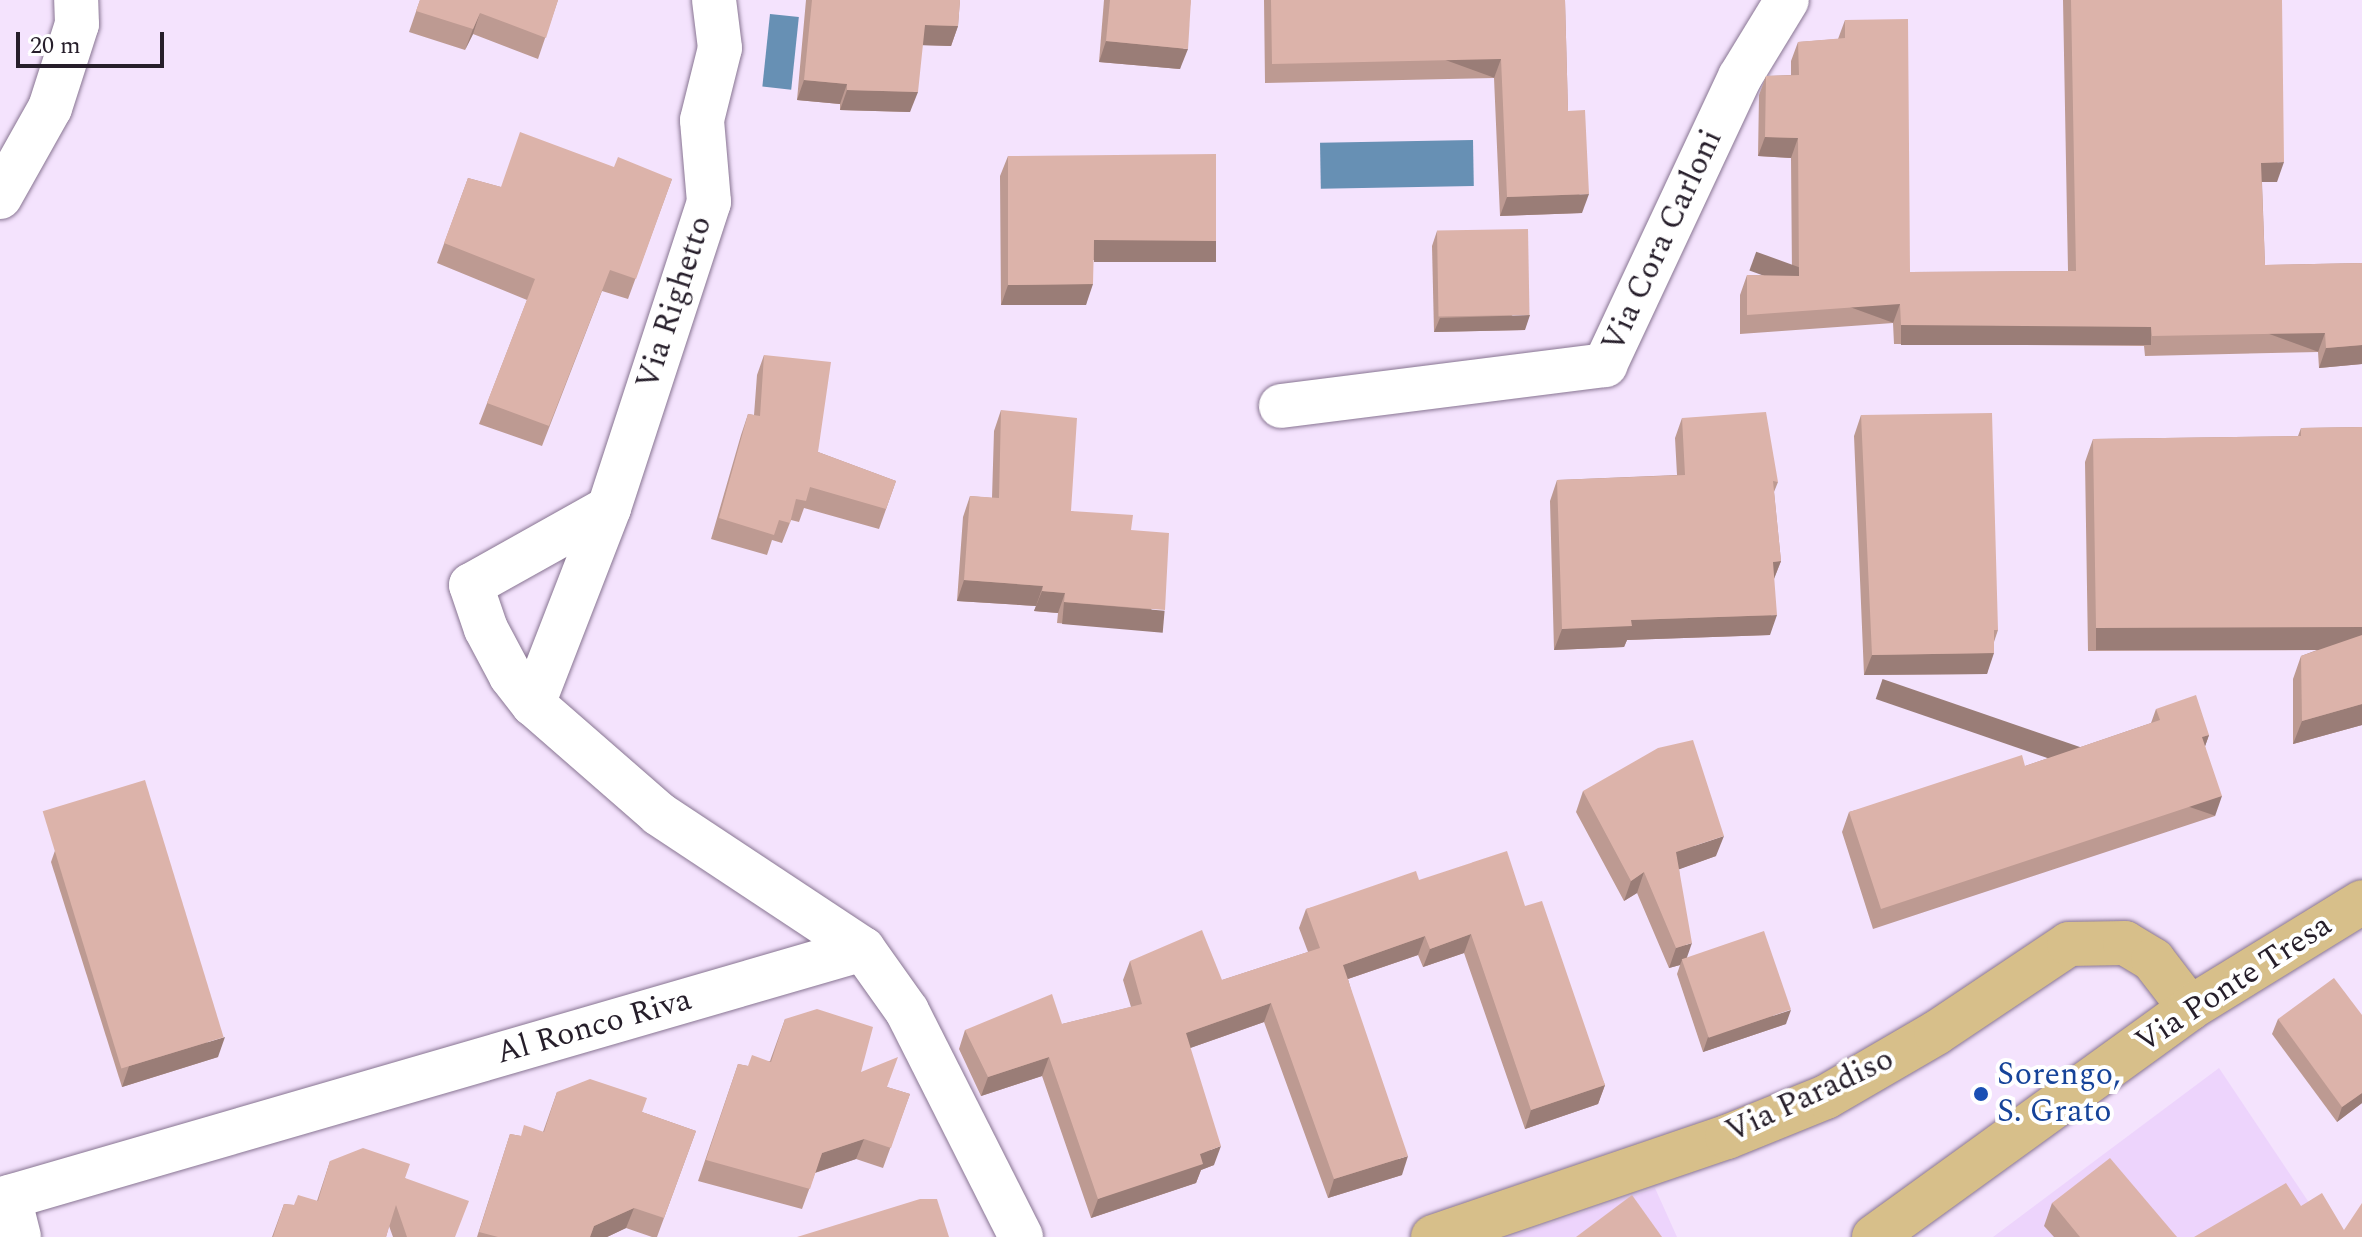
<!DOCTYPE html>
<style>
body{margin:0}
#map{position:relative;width:2362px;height:1237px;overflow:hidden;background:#f4e3fd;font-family:Spectral,serif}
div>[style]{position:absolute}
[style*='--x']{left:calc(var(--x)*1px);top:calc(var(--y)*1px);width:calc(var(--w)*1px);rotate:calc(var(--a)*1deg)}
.built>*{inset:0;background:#edd4fc}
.water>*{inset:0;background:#6790b4;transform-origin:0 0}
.roads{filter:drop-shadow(0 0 2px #887592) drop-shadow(0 0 2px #887592)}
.minor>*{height:44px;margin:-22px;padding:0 22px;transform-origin:22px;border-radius:22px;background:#fff}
.major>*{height:44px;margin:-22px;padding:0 22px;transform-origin:22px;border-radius:22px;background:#d7bf8a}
.wall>*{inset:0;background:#bd9a92}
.shaded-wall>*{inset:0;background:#9a7d77;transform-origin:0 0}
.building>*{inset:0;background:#dcb3aa;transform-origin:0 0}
.dots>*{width:22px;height:22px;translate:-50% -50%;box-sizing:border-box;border:4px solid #fff;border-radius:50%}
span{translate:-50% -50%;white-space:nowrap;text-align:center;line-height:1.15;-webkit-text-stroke:8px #fff;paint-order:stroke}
.street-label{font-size:32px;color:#261e2a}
.transit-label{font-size:32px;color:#164399}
.left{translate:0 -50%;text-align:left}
.scale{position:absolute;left:16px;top:32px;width:148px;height:36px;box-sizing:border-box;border:4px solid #261e2a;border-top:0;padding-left:10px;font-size:24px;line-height:28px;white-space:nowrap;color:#261e2a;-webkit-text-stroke:6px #fff;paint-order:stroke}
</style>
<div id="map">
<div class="built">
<i style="clip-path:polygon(2219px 1068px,2332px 1237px,1993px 1237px)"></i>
<i style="clip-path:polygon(1655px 1188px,1677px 1237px,1509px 1237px)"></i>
</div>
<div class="water">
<i style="left:770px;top:14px;width:29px;height:73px;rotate:6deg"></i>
<i style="left:1473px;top:140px;width:46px;height:153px;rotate:89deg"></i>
</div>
<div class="roads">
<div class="minor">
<i style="--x:0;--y:197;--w:102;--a:-60.7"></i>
<i style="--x:50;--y:108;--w:88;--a:-72.2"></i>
<i style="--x:77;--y:24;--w:24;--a:-92"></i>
<i style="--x:1281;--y:406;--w:327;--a:-7.2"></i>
<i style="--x:1605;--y:365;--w:318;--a:-64.9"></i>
<i style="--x:1740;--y:77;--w:90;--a:-58.6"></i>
<i style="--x:609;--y:508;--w:322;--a:-71.9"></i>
<i style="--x:709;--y:202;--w:82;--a:-94.9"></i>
<i style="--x:702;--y:120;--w:74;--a:-76"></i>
<i style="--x:720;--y:48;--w:48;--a:-97.1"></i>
<i style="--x:533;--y:704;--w:210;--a:-68.8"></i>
<i style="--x:609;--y:508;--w:158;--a:150.8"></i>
<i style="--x:471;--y:585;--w:46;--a:71.2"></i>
<i style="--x:486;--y:629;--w:53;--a:62"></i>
<i style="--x:511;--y:676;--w:36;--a:52"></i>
<i style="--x:533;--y:704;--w:167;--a:41.1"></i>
<i style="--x:659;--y:814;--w:245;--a:33.5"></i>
<i style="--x:19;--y:1237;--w:41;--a:-104"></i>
<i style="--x:9;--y:1197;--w:889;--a:-16.19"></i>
<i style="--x:863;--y:949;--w:76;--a:54.6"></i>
<i style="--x:907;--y:1011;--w:253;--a:63.2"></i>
</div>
<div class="major">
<i style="--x:1433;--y:1237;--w:311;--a:-18.8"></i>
<i style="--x:1727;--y:1137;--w:107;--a:-22"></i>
<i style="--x:1826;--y:1097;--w:127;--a:-30.2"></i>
<i style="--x:1936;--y:1033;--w:160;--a:-33.8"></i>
<i style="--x:2069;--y:944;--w:56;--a:-1"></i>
<i style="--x:2125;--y:943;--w:33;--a:31"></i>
<i style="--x:2153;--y:960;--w:61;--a:52.4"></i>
<i style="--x:1874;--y:1237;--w:390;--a:-35.9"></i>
<i style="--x:2190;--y:1008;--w:202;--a:-31.6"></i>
</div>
</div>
<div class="wall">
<i style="clip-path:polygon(420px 0,558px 0,538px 59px,473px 34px,465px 50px,409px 32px)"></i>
<i style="clip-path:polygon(806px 0,960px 0,958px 26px,951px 46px,922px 45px,910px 112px,840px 110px,840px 104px,797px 100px)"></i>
<i style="clip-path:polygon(1104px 0,1191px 0,1180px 69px,1099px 62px)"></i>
<i style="clip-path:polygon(1264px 0,1565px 0,1568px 111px,1582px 213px,1500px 216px,1494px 78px,1265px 83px)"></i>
<i style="clip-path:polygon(2063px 0,2282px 0,2277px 182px,2262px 182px,2265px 265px,2362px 263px,2362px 364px,2319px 368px,2318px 352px,2145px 356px,2144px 346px,1894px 344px,1893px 323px,1740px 334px,1740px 295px,1747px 275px,1792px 276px,1791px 158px,1758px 156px,1759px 95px,1766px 76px,1791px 75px,1791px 61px,1798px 42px,1838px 39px,1845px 20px,1910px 272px,2068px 271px)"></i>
<i style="clip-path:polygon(1008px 156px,1216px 241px,1209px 261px,1093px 260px,1086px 305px,1001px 305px,1000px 176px)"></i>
<i style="clip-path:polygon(614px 167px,672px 179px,628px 299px,602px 291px,542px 446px,479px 424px,527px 300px,437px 263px,468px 178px,501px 187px)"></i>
<i style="clip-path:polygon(1437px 231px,1525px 330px,1434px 332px,1432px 246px)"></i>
<i style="clip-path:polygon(764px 355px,818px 452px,896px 481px,879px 529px,804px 508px,799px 522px,791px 520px,782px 543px,772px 540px,767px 555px,711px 539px,741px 435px,748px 414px,754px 415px,757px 375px)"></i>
<i style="clip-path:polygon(1001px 410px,1071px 511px,1131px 530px,1157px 631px,1057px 623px,1058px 613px,1034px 611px,1036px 606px,957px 601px,963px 517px,970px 496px,992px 498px,994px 431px)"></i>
<i style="clip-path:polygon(1861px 415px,1998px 630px,1994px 642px,1987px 674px,1864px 675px,1854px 436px)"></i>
<i style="clip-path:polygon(1682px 418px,1778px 482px,1774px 492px,1781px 561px,1774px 579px,1770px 635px,1627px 640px,1624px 647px,1554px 650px,1550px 501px,1557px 480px,1677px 475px,1675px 438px)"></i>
<i style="clip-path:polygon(2362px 427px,2362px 725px,2293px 744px,2293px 679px,2301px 656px,2317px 650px,2088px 651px,2085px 462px,2093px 439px,2298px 436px,2301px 428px)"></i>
<i style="clip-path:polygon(2156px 709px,2209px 735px,2205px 746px,2215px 816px,1873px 929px,1842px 832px,1849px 812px,2025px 766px,2151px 723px)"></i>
<i style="clip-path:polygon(1583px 791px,1716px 856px,1679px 869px,1687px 958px,1786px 1024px,1703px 1052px,1677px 974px,1680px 965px,1669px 968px,1637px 893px,1624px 901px,1576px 812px)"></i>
<i style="clip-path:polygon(58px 842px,218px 1057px,122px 1087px,51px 862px)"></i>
<i style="clip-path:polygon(1419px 880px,1525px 906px,1605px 1085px,1598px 1104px,1525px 1129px,1464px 953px,1423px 967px,1418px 955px,1348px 979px,1402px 1175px,1328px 1198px,1264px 1022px,1190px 1048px,1214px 1165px,1201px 1170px,1196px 1183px,1091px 1218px,1042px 1076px,981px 1096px,959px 1049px,965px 1030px,1062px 1024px,1131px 1007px,1123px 980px,1130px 961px,1222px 980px,1308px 952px,1299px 928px,1306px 909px)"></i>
<i style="clip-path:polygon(2362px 1015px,2362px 1103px,2337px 1122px,2272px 1034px,2278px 1019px)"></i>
<i style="clip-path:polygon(785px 1019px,861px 1072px,887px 1087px,910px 1094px,883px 1168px,856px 1159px,815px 1173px,802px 1209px,698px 1181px,738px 1064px,748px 1066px,770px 1061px)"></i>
<i style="clip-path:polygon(557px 1092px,642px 1112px,696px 1131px,657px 1237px,652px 1237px,626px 1228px,607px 1237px,477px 1237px,510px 1134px,521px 1136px,543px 1132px)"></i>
<i style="clip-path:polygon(330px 1161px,405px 1178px,455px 1237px,393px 1237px,389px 1226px,386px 1237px,272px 1237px,284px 1204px,294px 1205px,317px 1201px)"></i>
<i style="clip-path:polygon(2052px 1203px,2177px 1237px,2054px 1237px,2044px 1226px)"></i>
</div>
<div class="shaded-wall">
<i style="clip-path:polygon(480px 13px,473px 34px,465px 50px,473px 29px)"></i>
<i style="clip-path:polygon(925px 25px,958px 26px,951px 46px,917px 45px)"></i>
<i style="clip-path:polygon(1106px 41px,1188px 49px,1180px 69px,1099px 62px)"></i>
<i style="left:1501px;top:59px;width:20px;height:229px;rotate:110deg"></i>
<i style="clip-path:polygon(804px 80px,847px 84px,840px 104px,797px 100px)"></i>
<i style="clip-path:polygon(847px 90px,918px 92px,910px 112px,840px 110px)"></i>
<i style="clip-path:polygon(1765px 137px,1798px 138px,1791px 158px,1758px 156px)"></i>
<i style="clip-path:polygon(2284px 162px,2277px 182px,2254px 182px,2261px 163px)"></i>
<i style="clip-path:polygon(1589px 194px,1582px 213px,1500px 216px,1507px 197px)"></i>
<i style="left:1094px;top:240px;width:122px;height:22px"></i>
<i style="clip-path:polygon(1093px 284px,1086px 305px,1001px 305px,1008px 285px)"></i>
<i style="left:1900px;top:304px;width:20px;height:153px;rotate:110deg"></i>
<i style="clip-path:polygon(1530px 315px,1525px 330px,1434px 332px,1440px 318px)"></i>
<i style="left:1901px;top:325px;width:250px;height:20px"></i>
<i style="left:2325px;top:333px;width:20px;height:173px;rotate:110deg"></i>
<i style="clip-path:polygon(2362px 345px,2362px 364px,2319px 368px,2326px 348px)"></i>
<i style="clip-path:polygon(1781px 561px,1773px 581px,1773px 562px)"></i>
<i style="clip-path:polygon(964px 580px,1043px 586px,1036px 606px,957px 601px)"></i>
<i style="clip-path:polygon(1042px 591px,1065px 593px,1058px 613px,1034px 611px)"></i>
<i style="left:1064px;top:602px;width:101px;height:22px;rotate:5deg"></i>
<i style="clip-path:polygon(1777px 615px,1770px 635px,1627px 640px,1624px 647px,1554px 650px,1562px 629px,1631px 620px)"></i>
<i style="left:2362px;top:627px;width:23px;height:266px;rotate:90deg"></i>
<i style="clip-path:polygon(1994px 653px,1987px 674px,1864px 675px,1872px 655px)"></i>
<i style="clip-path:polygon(2362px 704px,2362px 725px,2293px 744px,2302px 721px)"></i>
<i style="clip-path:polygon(2209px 735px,2202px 755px,2202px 737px)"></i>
<i style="left:2222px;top:796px;width:21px;height:359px;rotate:109deg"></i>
<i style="clip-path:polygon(1724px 836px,1716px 856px,1669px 873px,1676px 852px)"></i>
<i style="clip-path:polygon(1644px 872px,1637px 893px,1624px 901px,1631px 881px)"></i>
<i style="clip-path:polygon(1471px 934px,1464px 953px,1423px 967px,1430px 949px)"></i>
<i style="clip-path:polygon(1425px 936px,1418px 955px,1336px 983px,1343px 965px)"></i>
<i style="clip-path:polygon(1692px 943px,1685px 963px,1682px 960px,1680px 965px,1669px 968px,1676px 948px)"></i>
<i style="clip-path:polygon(1271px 1003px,1264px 1022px,1179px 1052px,1186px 1033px)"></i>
<i style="clip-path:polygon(1791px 1010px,1786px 1024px,1703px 1052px,1708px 1037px)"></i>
<i style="clip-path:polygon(225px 1037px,218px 1057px,122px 1087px,129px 1066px)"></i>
<i style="clip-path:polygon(1049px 1057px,1042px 1076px,981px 1096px,988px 1077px)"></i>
<i style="clip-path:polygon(1605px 1085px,1598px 1104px,1525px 1129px,1531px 1110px)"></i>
<i style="clip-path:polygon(2362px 1093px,2362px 1103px,2337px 1122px,2342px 1107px)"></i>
<i style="clip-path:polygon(864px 1139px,856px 1159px,814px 1173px,822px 1153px)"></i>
<i style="clip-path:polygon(1221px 1146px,1214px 1165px,1201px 1170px,1196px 1183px,1091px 1218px,1098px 1199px,1200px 1154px)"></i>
<i style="clip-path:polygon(1408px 1156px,1402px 1175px,1328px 1198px,1334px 1179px)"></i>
<i style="clip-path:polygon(634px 1208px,626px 1228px,607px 1237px,590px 1237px,594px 1226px)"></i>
</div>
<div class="building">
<i style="clip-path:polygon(420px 0,558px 0,546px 38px,480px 13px,473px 29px,416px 11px)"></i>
<i style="clip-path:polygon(812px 0,960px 0,958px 26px,925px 25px,918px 92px,847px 90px,847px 84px,804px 80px)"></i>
<i style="clip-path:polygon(1110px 0,1191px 0,1188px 49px,1106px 41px)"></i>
<i style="clip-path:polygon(1271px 0,1565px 0,1568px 111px,1585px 110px,1589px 194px,1507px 197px,1501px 59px,1272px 64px)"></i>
<i style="clip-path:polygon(2071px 0,2282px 0,2284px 162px,2261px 163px,2265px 265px,2362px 263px,2362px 345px,2326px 348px,2325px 333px,2152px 336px,2151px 327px,1901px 325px,1900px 304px,1747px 315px,1747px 275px,1799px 276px,1798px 138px,1765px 137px,1766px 76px,1799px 75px,1798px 42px,1845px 38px,1845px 20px,1908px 19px,1910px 272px,2076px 271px)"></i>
<i style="clip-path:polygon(520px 132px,614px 167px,618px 157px,672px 179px,636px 279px,610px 270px,549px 426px,487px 403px,535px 279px,444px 243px,468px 178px,501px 187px)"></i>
<i style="clip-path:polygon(1216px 154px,1216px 241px,1094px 240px,1093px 284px,1008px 285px,1008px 156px)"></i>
<i style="left:1528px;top:229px;width:86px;height:91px;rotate:89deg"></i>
<i style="clip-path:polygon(764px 355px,831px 362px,818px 452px,896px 481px,886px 509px,810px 487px,806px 501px,796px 499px,790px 523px,779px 520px,774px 535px,719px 518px,748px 414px,760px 416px)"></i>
<i style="clip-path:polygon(1001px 410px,1077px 418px,1071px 511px,1133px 515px,1131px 530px,1169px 533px,1165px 610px,1064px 602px,1065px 593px,1042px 591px,1043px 586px,964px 580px,970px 496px,999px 498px)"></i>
<i style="clip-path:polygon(1766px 412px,1778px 482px,1773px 481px,1781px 561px,1773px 562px,1777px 615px,1631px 620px,1632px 626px,1562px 629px,1557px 480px,1685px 475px,1682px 418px)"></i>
<i style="clip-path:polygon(1992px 413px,1998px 630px,1994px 630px,1994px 653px,1872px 655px,1861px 415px)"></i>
<i style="clip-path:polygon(2362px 427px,2362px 627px,2096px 628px,2093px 439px,2301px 436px,2301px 428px)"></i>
<i style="clip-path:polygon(2362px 635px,2362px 704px,2302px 721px,2301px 656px)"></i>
<i style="clip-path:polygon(2196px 695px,2209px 735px,2202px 737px,2222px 796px,1881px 909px,1849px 812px,2022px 755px,2025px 766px,2160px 720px,2156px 709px)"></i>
<i style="clip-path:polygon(1693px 740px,1724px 836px,1676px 852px,1692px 943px,1676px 948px,1644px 872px,1631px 881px,1583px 791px,1658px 748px)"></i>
<i style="left:145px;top:780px;width:269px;height:107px;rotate:73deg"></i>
<i style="clip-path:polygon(1507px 851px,1525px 906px,1542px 901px,1605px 1085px,1531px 1110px,1471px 934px,1430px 949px,1425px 936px,1343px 965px,1408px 1156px,1334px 1179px,1271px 1003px,1186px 1033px,1221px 1146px,1200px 1154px,1203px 1164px,1098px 1199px,1049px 1057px,988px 1077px,965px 1030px,1052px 994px,1062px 1024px,1142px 1004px,1130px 961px,1202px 930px,1222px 980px,1320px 948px,1306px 909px,1416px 871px,1419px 880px)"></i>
<i style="left:1764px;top:931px;width:83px;height:87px;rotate:71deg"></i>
<i style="clip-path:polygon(2334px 978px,2362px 1015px,2362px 1093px,2342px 1107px,2278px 1019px)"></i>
<i style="clip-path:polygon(817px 1009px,873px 1027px,861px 1072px,898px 1057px,887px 1087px,910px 1094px,891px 1148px,864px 1139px,822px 1153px,810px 1189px,706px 1160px,738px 1064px,748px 1066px,752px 1055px,771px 1062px,785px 1019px)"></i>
<i style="clip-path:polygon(590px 1079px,647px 1098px,642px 1112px,696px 1131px,664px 1218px,634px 1208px,594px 1226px,590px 1237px,498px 1237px,479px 1232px,510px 1134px,521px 1136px,524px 1125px,544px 1132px,557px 1092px)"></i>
<i style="clip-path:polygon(363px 1148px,410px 1164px,405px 1178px,469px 1201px,455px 1237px,407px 1237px,396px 1205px,386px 1237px,273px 1237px,284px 1204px,294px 1205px,298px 1195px,318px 1201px,330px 1161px)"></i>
<i style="clip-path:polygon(2110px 1158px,2177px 1237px,2080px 1237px,2052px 1203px)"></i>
<i style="clip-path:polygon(2286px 1183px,2301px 1206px,2322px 1193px,2344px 1230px,2362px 1203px,2362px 1237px,2194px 1237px)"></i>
<i style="clip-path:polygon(1632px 1195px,1662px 1237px,1576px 1237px)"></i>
<i style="clip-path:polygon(920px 1199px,937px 1199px,949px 1237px,797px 1237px)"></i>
</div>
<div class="dots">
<i style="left:1981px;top:1094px;background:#1a4fb4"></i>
</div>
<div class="street-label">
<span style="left:1663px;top:241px;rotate:-65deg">Via Cora Carloni</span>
<span style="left:675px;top:303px;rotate:-72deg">Via Righetto</span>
<span style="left:2234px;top:984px;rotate:-33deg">Via Ponte Tresa</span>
<span style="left:594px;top:1027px;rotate:-16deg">Al Ronco Riva</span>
<span style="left:1810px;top:1096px;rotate:-25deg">Via Paradiso</span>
</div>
<div class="transit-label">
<span class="left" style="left:1997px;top:1094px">Sorengo,<br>S. Grato</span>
</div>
<div class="scale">20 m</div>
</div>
